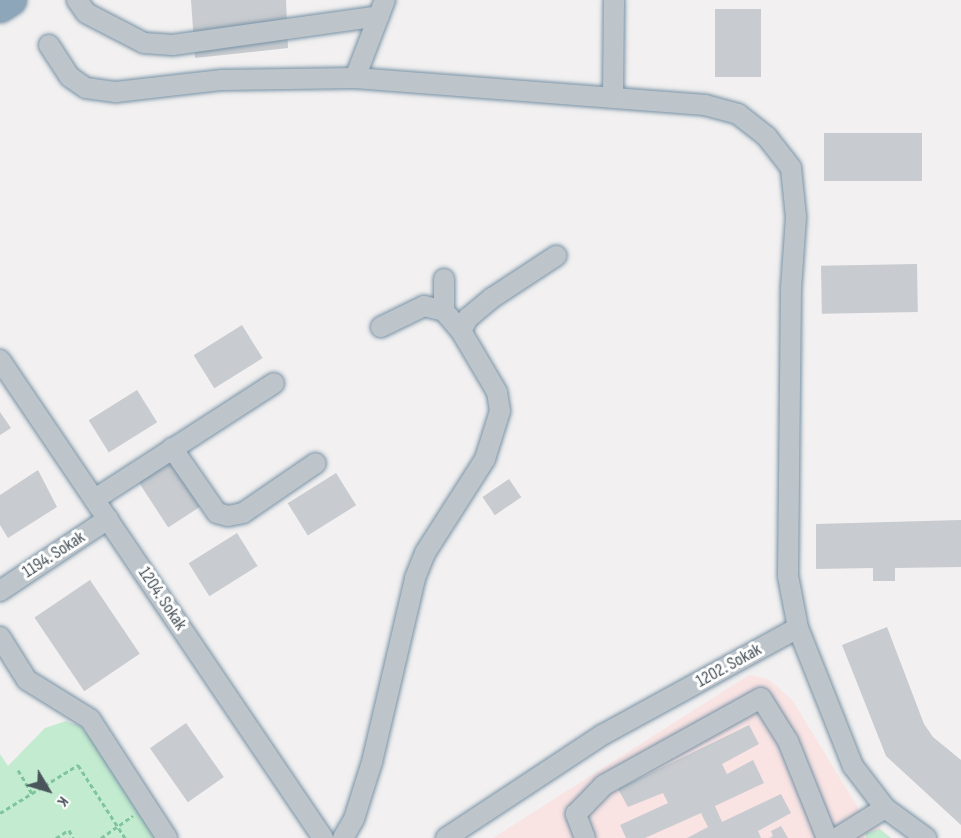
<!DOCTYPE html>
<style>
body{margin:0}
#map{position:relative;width:961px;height:838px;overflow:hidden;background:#f2f0f0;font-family:"Sofia Sans Condensed",sans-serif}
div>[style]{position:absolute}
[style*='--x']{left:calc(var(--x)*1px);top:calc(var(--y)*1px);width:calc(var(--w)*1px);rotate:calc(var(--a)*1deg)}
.medical>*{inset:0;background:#f9e3e3}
.green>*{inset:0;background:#c3ebcf}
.building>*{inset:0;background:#c8cbcf;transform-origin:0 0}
.path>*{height:3px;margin-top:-1.5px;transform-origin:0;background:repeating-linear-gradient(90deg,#7fc59c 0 4.5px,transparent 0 7.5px)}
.roads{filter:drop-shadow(0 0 2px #7892a5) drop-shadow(0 0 2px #7892a5)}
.minor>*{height:20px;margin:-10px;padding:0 10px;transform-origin:10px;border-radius:10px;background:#bdc5cb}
.highway>*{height:30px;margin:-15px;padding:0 15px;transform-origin:15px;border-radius:15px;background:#8da6b9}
span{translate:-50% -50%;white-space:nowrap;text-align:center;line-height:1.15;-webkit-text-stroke:6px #fff;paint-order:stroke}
.street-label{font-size:18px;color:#4a555b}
.north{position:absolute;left:18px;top:760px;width:60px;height:60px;-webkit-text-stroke:4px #fff;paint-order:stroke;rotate:128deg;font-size:16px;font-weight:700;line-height:24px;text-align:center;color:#4a555b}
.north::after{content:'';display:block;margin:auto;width:21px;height:27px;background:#4a555b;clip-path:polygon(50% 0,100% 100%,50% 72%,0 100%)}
</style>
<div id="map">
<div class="medical">
<i style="clip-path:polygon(749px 675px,768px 679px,792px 700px,860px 811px,891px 838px,493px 838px)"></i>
</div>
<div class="green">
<i style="clip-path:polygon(66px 721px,80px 726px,93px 740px,158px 838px,0 838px,0 754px,8px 766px,45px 728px)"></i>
<i style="clip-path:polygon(880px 829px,891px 838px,866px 838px,866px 833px)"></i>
</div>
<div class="building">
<i style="clip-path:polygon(191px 0,286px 0,288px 48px,195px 58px)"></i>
<i style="left:715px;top:9px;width:46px;height:68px"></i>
<i style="left:922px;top:133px;width:48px;height:98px;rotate:90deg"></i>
<i style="left:917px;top:264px;width:48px;height:96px;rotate:89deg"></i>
<i style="left:242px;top:325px;width:39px;height:57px;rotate:58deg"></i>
<i style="left:137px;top:390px;width:38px;height:57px;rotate:58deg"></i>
<i style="clip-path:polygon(0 412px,11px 428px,0 435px)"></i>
<i style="left:169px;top:459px;width:57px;height:38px;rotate:57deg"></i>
<i style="clip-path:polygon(38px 470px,57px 507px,8px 538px,0 525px,0 495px)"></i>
<i style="left:336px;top:473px;width:38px;height:57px;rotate:58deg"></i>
<i style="left:509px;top:479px;width:22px;height:32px;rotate:56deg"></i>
<i style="clip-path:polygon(961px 520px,961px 567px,895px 568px,895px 581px,873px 581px,873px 568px,816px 569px,816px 524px)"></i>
<i style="left:237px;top:533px;width:39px;height:57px;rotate:58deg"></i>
<i style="left:90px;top:580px;width:89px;height:67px;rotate:56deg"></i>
<i style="clip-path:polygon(887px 627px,924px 724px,933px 737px,961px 760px,961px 825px,886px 756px,842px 645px)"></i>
<i style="left:186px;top:723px;width:66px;height:44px;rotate:55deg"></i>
<i style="clip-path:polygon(749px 725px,759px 744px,722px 764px,727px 774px,753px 760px,764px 783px,715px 806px,722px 822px,781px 794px,791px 813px,758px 831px,761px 838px,687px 838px,708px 827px,701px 813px,645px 838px,626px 838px,620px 825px,668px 803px,663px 793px,628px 807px,618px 789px)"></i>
<i style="clip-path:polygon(781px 826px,788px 838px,769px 838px,773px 836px,771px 831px)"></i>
</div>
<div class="path">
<i style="--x:18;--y:770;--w:27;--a:59"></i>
<i style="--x:0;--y:813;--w:92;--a:-31.6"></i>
<i style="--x:78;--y:765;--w:87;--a:57.2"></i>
<i style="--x:56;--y:838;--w:15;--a:-32"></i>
<i style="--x:69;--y:830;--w:9;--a:63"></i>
<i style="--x:101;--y:838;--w:39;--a:-35"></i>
</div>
<div class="roads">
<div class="minor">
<i style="--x:77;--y:0;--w:16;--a:55"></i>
<i style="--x:86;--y:13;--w:65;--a:27.3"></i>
<i style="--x:144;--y:43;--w:29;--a:4"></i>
<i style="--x:173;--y:45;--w:208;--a:-8"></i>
<i style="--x:49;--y:45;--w:38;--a:57"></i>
<i style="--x:70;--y:77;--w:19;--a:35"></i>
<i style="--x:86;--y:88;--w:30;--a:8"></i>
<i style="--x:116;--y:92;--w:107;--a:-6.5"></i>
<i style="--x:222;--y:80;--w:133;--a:-0.9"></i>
<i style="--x:355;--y:78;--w:351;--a:4.4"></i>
<i style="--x:705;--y:105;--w:34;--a:15"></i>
<i style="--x:738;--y:114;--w:37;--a:38"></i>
<i style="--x:767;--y:137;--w:39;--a:52"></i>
<i style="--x:791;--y:168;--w:49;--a:84.2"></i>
<i style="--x:796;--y:217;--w:71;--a:94"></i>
<i style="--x:791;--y:288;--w:288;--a:90.6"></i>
<i style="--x:788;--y:576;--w:53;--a:79.1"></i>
<i style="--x:355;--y:78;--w:84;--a:-69"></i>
<i style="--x:613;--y:96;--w:96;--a:-89.4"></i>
<i style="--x:444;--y:279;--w:32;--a:90"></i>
<i style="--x:381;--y:327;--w:48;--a:-26"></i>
<i style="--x:424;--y:306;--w:21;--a:14"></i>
<i style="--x:444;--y:311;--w:26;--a:50"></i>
<i style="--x:0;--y:360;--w:577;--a:55.95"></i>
<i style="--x:172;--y:448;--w:79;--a:55.3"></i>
<i style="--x:217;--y:513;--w:11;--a:15"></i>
<i style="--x:228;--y:516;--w:15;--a:-11"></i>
<i style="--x:243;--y:513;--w:88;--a:-34.4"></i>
<i style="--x:95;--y:499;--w:213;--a:-32.9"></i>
<i style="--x:0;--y:591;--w:130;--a:-33.7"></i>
<i style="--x:0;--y:637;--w:51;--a:57.9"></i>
<i style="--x:27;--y:680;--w:74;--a:31.8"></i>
<i style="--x:90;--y:719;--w:142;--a:57.1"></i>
<i style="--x:343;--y:838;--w:22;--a:-60"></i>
<i style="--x:354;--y:819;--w:60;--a:-72.5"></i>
<i style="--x:372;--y:762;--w:189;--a:-76.8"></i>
<i style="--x:415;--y:578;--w:27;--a:-68"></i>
<i style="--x:425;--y:553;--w:112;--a:-57.4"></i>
<i style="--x:485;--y:459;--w:50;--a:-72.6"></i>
<i style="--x:500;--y:411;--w:19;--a:-99"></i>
<i style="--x:497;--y:392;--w:71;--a:-120.5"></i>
<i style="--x:461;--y:331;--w:15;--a:-62"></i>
<i style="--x:468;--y:318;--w:31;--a:-40"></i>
<i style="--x:492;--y:298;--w:77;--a:-33.3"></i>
<i style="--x:446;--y:838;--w:189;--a:-33.4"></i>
<i style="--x:604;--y:734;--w:221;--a:-28.7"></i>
<i style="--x:798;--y:628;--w:149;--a:68.3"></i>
<i style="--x:853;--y:766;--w:53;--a:52.7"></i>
<i style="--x:885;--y:808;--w:51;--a:36.2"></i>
<i style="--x:585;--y:838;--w:26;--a:-111"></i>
<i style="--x:576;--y:814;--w:40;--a:-46"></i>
<i style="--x:604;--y:785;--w:179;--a:-29"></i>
<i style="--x:761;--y:698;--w:51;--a:57.9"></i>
<i style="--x:788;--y:741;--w:105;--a:68.1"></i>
<i style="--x:837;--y:838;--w:57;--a:-32"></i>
</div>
<div class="highway">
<i style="--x:0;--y:7;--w:13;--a:-32"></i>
</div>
</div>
<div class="street-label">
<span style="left:54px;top:555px;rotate:-33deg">1194. Sokak</span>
<span style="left:162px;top:599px;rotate:56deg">1204. Sokak</span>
<span style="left:729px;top:666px;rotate:-29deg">1202. Sokak</span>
</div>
<div class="north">K</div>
</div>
